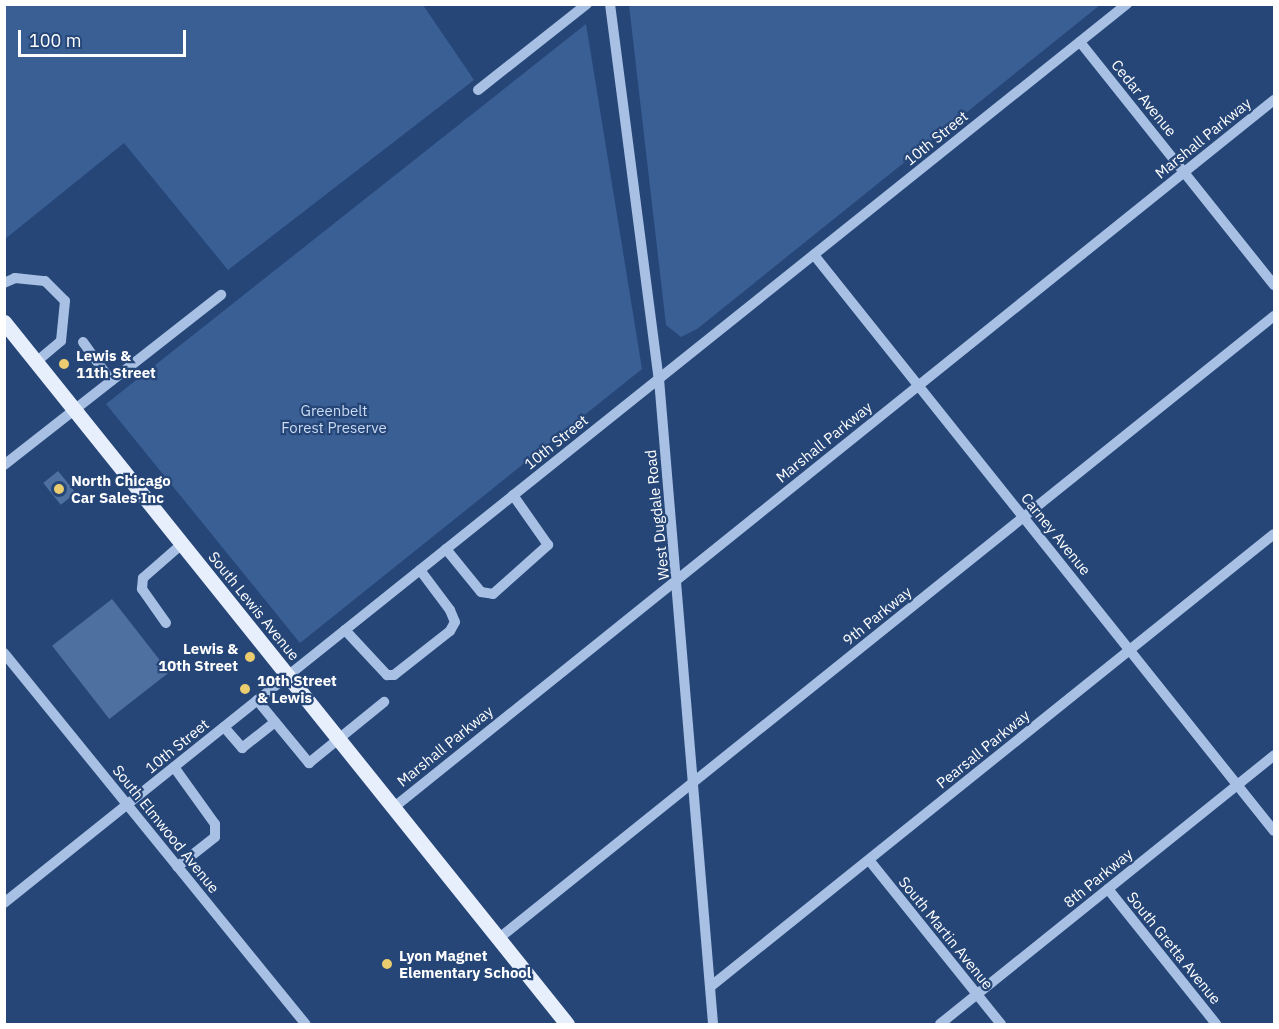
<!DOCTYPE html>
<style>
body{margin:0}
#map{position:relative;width:1279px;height:1029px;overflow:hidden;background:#264678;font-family:"IBM Plex Sans",sans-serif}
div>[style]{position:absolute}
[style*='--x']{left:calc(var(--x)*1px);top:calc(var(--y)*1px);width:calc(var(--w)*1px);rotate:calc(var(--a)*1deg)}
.green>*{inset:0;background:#3a5f95}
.building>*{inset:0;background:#4e70a1;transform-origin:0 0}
.minor>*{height:10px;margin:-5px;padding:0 5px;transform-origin:5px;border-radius:5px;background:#a8c0e3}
.major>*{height:15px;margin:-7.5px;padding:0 7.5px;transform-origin:7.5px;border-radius:7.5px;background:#e7eefc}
.dots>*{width:16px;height:16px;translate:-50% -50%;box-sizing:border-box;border:3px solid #264678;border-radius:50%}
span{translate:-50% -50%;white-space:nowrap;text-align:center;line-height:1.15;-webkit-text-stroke:4.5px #264678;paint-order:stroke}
.street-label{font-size:15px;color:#fff}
.poi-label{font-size:15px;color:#fff;font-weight:700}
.left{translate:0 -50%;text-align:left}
.right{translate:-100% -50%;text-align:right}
.park-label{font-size:15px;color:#cadbf3}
.frame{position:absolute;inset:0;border:6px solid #fff;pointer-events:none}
.scale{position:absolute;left:18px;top:30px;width:168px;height:27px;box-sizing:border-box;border:3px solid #fff;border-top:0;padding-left:8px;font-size:18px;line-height:21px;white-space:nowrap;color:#fff;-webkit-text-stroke:4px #264678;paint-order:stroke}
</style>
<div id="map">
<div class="green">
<i style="clip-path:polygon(5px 4px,423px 5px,474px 80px,228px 270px,124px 143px,5px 239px)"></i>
<i style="clip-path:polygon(629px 5px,629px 4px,1100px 5px,697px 329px,681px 337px,666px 325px)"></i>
<i style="clip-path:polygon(586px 24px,642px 369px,300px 643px,106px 404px)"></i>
</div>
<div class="building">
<i style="left:58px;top:471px;width:28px;height:19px;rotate:51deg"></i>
<i style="left:112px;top:599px;width:93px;height:76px;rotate:52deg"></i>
</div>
<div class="minor">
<i style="--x:610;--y:4;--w:378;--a:82.6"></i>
<i style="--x:659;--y:379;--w:647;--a:85.21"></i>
<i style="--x:1080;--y:42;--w:311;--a:51.4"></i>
<i style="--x:478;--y:90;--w:139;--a:-38.3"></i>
<i style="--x:814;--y:255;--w:737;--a:51.39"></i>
<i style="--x:4;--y:283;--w:12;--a:-24"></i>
<i style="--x:15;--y:278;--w:30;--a:6"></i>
<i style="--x:45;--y:281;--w:28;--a:45"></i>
<i style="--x:65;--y:301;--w:40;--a:95.7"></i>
<i style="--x:61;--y:341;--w:33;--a:140"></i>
<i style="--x:83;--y:342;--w:48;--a:54.3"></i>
<i style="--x:4;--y:465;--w:276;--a:-38.1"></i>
<i style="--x:446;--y:549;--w:55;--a:50.9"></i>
<i style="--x:481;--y:592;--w:12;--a:9"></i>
<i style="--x:493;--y:594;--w:74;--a:-41.7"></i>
<i style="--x:548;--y:545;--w:61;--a:-125"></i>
<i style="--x:166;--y:623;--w:42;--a:-125.2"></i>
<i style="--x:142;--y:589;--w:11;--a:-85"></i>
<i style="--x:143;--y:578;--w:52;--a:-41.1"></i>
<i style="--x:345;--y:630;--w:62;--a:47"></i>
<i style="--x:387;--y:675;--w:7;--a:0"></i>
<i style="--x:394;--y:675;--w:71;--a:-38.2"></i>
<i style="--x:450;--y:631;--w:10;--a:-61"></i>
<i style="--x:455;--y:622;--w:13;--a:-113"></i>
<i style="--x:450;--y:610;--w:50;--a:-126.9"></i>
<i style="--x:4;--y:653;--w:478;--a:50.9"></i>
<i style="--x:257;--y:700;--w:82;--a:50.5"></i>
<i style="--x:309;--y:763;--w:97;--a:-39.1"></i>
<i style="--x:224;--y:727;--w:28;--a:49"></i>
<i style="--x:242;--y:748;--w:42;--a:-38.2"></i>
<i style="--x:174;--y:767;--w:70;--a:54.3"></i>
<i style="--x:215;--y:824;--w:13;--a:90"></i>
<i style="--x:215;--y:837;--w:48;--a:141.7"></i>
<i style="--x:393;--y:808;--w:1130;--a:-38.79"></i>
<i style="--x:869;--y:860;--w:211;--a:51.2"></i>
<i style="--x:1108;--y:889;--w:173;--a:51.3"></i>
<i style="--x:4;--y:903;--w:1439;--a:-38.68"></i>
<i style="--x:498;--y:939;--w:995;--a:-38.76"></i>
<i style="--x:710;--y:987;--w:723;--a:-38.77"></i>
<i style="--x:940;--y:1024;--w:429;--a:-38.8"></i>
</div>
<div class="major">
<i style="--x:4;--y:322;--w:900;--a:51.27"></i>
</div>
<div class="dots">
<i style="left:64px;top:364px;background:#ebcc6e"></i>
<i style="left:59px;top:489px;background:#ebcc6e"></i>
<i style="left:250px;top:657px;background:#ebcc6e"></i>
<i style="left:245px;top:689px;background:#ebcc6e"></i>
<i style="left:387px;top:964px;background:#ebcc6e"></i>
</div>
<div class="street-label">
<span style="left:1144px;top:98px;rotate:51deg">Cedar Avenue</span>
<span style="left:936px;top:138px;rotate:-39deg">10th Street</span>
<span style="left:1203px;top:138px;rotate:-39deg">Marshall Parkway</span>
<span style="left:556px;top:442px;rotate:-39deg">10th Street</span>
<span style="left:824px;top:442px;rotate:-39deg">Marshall Parkway</span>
<span style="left:657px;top:515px;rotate:-96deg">West Dugdale Road</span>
<span style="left:1056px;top:534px;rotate:51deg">Carney Avenue</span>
<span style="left:254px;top:606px;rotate:51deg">South Lewis Avenue</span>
<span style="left:877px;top:616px;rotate:-39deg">9th Parkway</span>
<span style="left:177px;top:746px;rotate:-39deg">10th Street</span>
<span style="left:445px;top:746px;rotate:-39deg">Marshall Parkway</span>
<span style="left:983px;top:749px;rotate:-39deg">Pearsall Parkway</span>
<span style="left:166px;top:829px;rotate:51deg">South Elmwood Avenue</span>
<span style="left:1098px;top:878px;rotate:-39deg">8th Parkway</span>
<span style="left:946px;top:933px;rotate:51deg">South Martin Avenue</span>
<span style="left:1174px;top:948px;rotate:51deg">South Gretta Avenue</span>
</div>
<div class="poi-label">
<span class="left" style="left:76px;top:364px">Lewis &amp;<br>11th Street</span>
<span class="left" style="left:71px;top:489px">North Chicago<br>Car Sales Inc</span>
<span class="right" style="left:238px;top:657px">Lewis &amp;<br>10th Street</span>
<span class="left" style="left:257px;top:689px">10th Street<br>&amp; Lewis</span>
<span class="left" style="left:399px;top:964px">Lyon Magnet<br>Elementary School</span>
</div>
<div class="park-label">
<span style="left:334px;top:419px">Greenbelt<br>Forest Preserve</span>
</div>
<div class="frame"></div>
<div class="scale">100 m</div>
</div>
